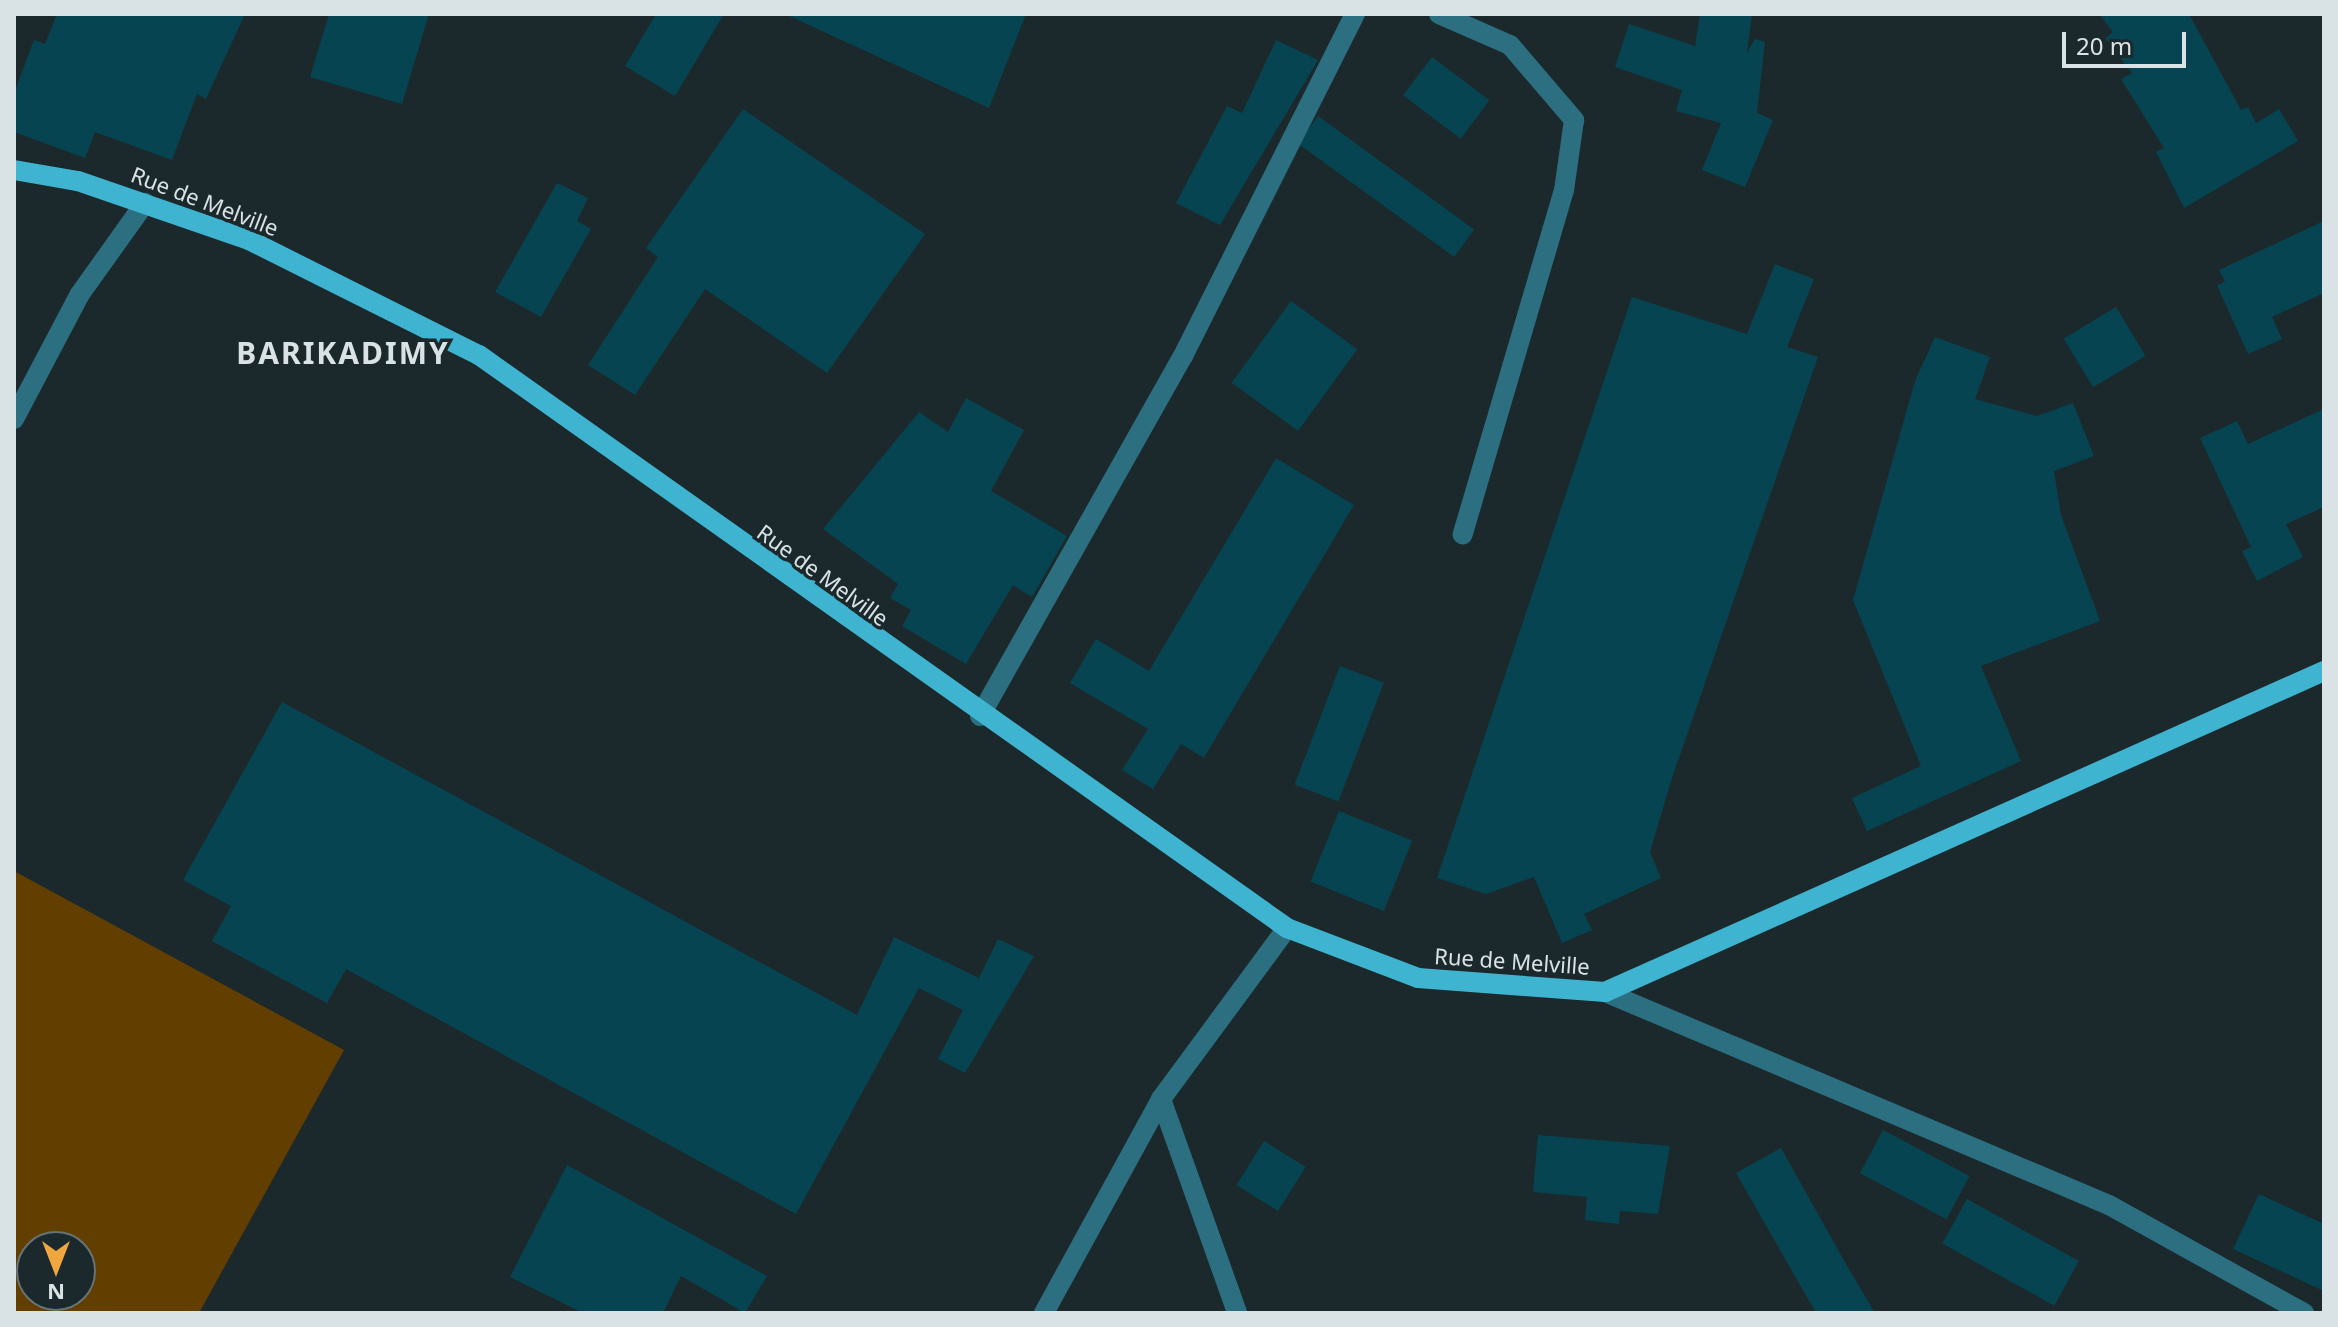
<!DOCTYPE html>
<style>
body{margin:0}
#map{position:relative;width:2338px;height:1327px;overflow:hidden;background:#1b292c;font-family:"Noto Sans",sans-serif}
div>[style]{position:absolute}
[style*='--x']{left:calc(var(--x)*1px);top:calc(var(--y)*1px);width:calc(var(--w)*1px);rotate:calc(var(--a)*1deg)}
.green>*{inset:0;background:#633e01}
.building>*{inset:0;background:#074451;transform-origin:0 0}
.minor>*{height:20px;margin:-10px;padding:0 10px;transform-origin:10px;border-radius:10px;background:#2b6f80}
.major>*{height:20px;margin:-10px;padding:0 10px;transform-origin:10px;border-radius:10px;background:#3fb4d0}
span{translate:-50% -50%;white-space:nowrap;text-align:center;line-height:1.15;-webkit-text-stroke:7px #1b292c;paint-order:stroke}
.street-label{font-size:22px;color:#d9e2e4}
.district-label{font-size:30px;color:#d9e2e4;font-weight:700;letter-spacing:2px}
.frame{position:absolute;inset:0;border:16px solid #d9e2e4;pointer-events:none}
.north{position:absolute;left:16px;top:1231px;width:80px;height:80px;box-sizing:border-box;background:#1b292c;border:2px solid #677376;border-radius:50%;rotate:180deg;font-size:22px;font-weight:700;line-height:32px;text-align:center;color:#d9e2e4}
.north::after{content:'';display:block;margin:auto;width:28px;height:36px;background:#f0a63f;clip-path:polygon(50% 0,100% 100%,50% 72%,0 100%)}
.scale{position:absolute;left:2062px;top:32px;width:124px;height:36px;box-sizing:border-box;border:4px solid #d9e2e4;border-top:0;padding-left:10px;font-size:24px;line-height:28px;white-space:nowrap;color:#d9e2e4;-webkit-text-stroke:6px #1b292c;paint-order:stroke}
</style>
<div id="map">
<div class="green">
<i style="clip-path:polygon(evenodd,14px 871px,344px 1050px,199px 1313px,14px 1313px,14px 871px,32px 1247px,80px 1247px,80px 1295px,32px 1295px,32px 1247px)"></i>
</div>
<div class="building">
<i style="clip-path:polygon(57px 14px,245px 14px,206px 99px,197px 94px,172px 160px,95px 132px,85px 158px,14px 132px,14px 93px,34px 40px,45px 44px)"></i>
<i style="clip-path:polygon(329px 14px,429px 14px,402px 104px,310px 77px)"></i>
<i style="clip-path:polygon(656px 14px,724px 14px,675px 96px,625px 66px)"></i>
<i style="clip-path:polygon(785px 14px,1026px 14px,989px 108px)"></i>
<i style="clip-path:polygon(1700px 14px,1752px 14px,1747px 53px,1755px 39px,1765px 42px,1757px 113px,1773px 120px,1745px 187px,1702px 170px,1721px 123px,1676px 111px,1682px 90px,1615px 67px,1629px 24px,1695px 46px)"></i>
<i style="clip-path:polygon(2099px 14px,2189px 14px,2241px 110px,2248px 107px,2256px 123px,2279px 109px,2298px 141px,2184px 208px,2156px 152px,2164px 148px,2121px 79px,2132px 73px,2105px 38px,2113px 32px)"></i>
<i style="clip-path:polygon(1276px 40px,1318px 60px,1220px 225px,1176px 203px,1227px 106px,1242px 113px)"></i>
<i style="left:1432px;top:57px;width:72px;height:48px;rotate:37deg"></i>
<i style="clip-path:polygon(743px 109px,925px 234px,827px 373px,705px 289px,635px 395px,588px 365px,658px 257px,646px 248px)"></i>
<i style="left:1318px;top:116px;width:193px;height:34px;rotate:36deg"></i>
<i style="clip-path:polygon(557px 183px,588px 198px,577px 221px,591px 229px,541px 317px,495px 292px)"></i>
<i style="clip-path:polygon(2324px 221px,2324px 293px,2272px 317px,2282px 339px,2248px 354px,2217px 285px,2225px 282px,2219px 270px)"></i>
<i style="clip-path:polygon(1775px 264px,1814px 279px,1787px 347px,1818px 357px,1671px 781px,1650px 852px,1661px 878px,1584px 914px,1592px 930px,1562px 943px,1534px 877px,1486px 894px,1437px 878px,1632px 297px,1747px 334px)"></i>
<i style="left:1291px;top:301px;width:82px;height:101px;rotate:36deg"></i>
<i style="left:2116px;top:307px;width:57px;height:61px;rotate:59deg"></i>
<i style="clip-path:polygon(1935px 337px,1990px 357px,1975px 399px,2037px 416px,2073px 403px,2094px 456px,2054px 471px,2061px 515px,2100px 621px,1981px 666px,2021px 761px,1867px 831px,1852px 798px,1921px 766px,1853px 600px,1915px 381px)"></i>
<i style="clip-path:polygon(966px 398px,1024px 430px,991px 491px,1067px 536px,1032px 597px,1013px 585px,966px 664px,902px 626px,911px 610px,890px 598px,898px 584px,823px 529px,919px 412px,948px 432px)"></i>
<i style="clip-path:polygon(2324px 409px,2324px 507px,2286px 524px,2303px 557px,2257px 581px,2242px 551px,2251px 547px,2200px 438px,2237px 421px,2248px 444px)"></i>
<i style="clip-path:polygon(1276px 458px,1354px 505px,1204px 758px,1181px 744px,1153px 789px,1122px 770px,1148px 729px,1070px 683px,1096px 639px,1149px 671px)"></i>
<i style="left:1340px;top:666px;width:47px;height:127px;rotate:21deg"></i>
<i style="clip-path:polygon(282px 702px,857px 1015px,894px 937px,979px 978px,998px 939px,1034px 956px,965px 1073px,938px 1059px,963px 1010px,919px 988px,796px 1214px,346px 969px,327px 1003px,212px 941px,231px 906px,183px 880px)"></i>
<i style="left:1339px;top:811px;width:79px;height:76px;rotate:22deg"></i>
<i style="left:1883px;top:1130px;width:98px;height:49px;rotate:28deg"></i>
<i style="clip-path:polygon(1538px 1135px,1670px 1146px,1658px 1214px,1620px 1211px,1619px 1224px,1585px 1220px,1587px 1197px,1533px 1192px)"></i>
<i style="left:1264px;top:1141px;width:49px;height:52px;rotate:32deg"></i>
<i style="clip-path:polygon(1781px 1148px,1846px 1264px,1875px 1313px,1816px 1313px,1736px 1173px)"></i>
<i style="clip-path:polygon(567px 1165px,767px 1276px,745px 1313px,681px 1276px,663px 1313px,583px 1313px,510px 1277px)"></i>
<i style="clip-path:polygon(2259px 1194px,2324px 1224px,2324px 1291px,2233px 1249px)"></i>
<i style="left:1967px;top:1199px;width:128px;height:51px;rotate:29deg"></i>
</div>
<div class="minor">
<i style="--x:1439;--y:14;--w:77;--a:23.6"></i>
<i style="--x:1510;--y:45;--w:99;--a:49.5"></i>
<i style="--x:1574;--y:120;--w:71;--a:98.1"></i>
<i style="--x:1564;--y:190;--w:359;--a:106.4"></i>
<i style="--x:14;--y:419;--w:141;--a:-62.2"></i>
<i style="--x:80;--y:294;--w:112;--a:-54.5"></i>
<i style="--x:980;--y:716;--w:413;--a:-60.6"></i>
<i style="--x:1183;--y:356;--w:383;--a:-63.3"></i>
<i style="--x:1605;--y:992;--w:547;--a:22.91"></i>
<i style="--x:2109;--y:1205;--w:223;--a:29"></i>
<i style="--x:1161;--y:1099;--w:227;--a:70.4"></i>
<i style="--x:1044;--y:1313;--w:244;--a:-61.3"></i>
<i style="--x:1161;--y:1099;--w:212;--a:-53.6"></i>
</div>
<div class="major">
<i style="--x:14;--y:170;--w:65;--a:9.8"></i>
<i style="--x:78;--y:181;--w:181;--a:19"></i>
<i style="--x:249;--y:240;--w:257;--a:26.6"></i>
<i style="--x:479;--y:355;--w:991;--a:35.34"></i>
<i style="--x:1287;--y:928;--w:140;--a:20.9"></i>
<i style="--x:1418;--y:978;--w:188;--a:4.3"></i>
<i style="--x:1605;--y:992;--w:787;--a:-24.06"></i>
</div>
<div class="street-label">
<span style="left:205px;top:201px;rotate:21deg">Rue de Melville</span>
<span style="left:823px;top:575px;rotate:36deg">Rue de Melville</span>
<span style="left:1512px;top:961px;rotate:4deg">Rue de Melville</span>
</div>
<div class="district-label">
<span style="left:343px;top:353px">BARIKADIMY</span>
</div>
<div class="frame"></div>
<div class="north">N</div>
<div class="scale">20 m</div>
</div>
